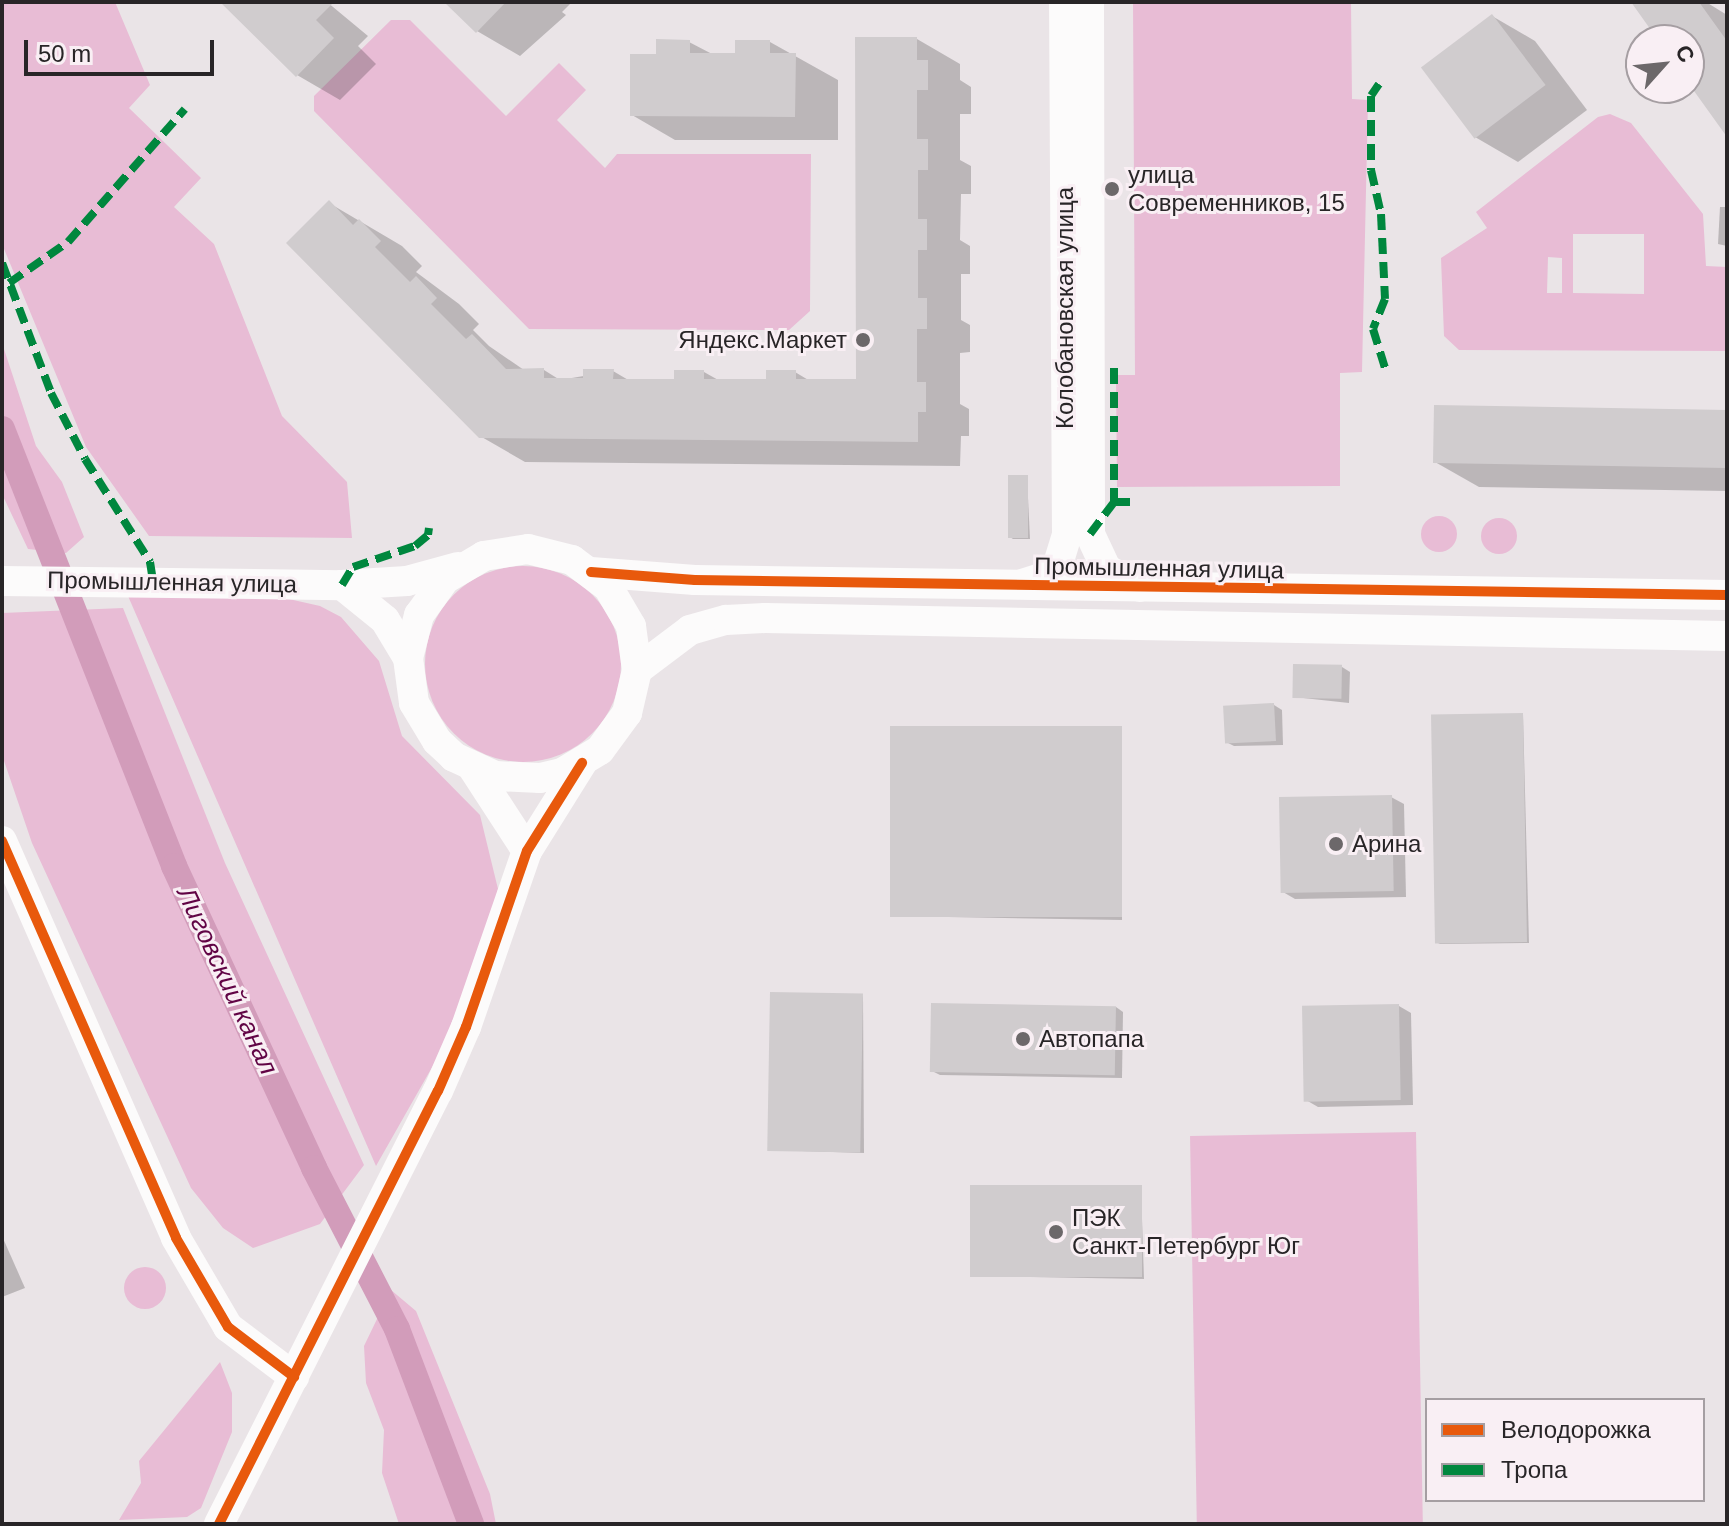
<!DOCTYPE html>
<meta charset="utf-8">
<style>
body{margin:0}
#map{position:relative;width:1729px;height:1526px;overflow:hidden;background:#eae4e7;font-family:Helvetica,sans-serif}
div>[style]{position:absolute}
[style*='--x']{left:calc(var(--x)*1px);top:calc(var(--y)*1px);width:calc(var(--w)*1px);rotate:calc(var(--a)*1deg)}
.green>*{inset:0;background:#e8bcd5;transform-origin:0 0}
.round{border-radius:50%}
.shadow>*{inset:0;background:#0003}
.canal>*{height:26px;margin:-13px;padding:0 13px;transform-origin:13px;border-radius:13px;background:#d29cba}
.building>*{inset:0;background:#d0ccce;transform-origin:0 0}
.minor>*{height:30px;margin:-15px;padding:0 15px;transform-origin:15px;border-radius:15px;background:#fcfbfb}
.quiet>*{height:8px;margin-top:-4px;transform-origin:0;background:repeating-linear-gradient(90deg,#00873e 0 16px,transparent 0 24px)}
.cycleway>*{height:10px;margin:-5px;padding:0 5px;transform-origin:5px;border-radius:5px;background:#e8590c}
.dots>*{width:22px;height:22px;translate:-50% -50%;box-sizing:border-box;border:4px solid #f9eff4;border-radius:50%}
span{translate:-50% -50%;white-space:nowrap;text-align:center;line-height:1.15;-webkit-text-stroke:6px #f9eff4;paint-order:stroke}
.poi-label{font-size:24px;color:#282527}
.left{translate:0 -50%;text-align:left}
.right{translate:-100% -50%;text-align:right}
.street-label{font-size:24px;color:#282527}
.water-label{font-size:26px;color:#610445;font-style:italic}
.frame{position:absolute;inset:0;border:4px solid #282527;pointer-events:none}
.legend{position:absolute;left:1425px;top:1398px;width:280px;height:104px;box-sizing:border-box;background:#f9eff4;border:2px solid #a59ea2;margin:0;padding:10px 14px;list-style:none;font-size:24px;color:#282527}
.legend li{display:flex;align-items:center;gap:16px;height:40px}
.legend b{width:40px;border:2px solid #a59ea2}
.north{position:absolute;left:1625px;top:24px;width:80px;height:80px;box-sizing:border-box;background:#f9eff4;border:2px solid #a59ea2;border-radius:50%;rotate:63deg;font-size:22px;font-weight:700;line-height:32px;text-align:center;color:#282527}
.north::after{content:'';display:block;margin:auto;width:28px;height:36px;background:#6c686a;clip-path:polygon(50% 0,100% 100%,50% 72%,0 100%)}
.scale{position:absolute;left:24px;top:40px;width:190px;height:36px;box-sizing:border-box;border:4px solid #282527;border-top:0;padding-left:10px;font-size:24px;line-height:28px;white-space:nowrap;color:#282527;-webkit-text-stroke:6px #f9eff4;paint-order:stroke}
</style>
<div id="map">
<div class="green">
<i style="clip-path:polygon(2px 2px,115px 2px,150px 85px,129px 108px,201px 178px,174px 207px,214px 244px,282px 416px,347px 482px,352px 538px,149px 536px,86px 447px,2px 244px)"></i>
<i style="clip-path:polygon(1133px 2px,1351px 2px,1352px 99px,1368px 100px,1362px 372px,1340px 373px,1340px 486px,1117px 487px,1116px 375px,1135px 375px)"></i>
<i style="clip-path:polygon(391px 20px,410px 20px,506px 116px,559px 63px,586px 90px,557px 120px,605px 168px,617px 154px,811px 154px,810px 311px,789px 330px,529px 329px,314px 111px,314px 96px)"></i>
<i style="clip-path:polygon(evenodd,1610px 114px,1631px 123px,1703px 214px,1706px 266px,1727px 267px,1727px 351px,1459px 350px,1444px 336px,1441px 258px,1487px 228px,1476px 212px,1598px 117px,1610px 114px,1573px 234px,1644px 234px,1644px 294px,1573px 293px,1573px 234px,1610px 114px,1548px 257px,1562px 258px,1562px 293px,1547px 293px,1548px 257px)"></i>
<i style="clip-path:polygon(2px 343px,36px 446px,62px 482px,84px 537px,66px 553px,28px 549px,2px 494px)"></i>
<i class="round" style="left:1421px;top:516px;width:36px;height:36px"></i>
<i class="round" style="left:1481px;top:518px;width:36px;height:36px"></i>
<i class="round" style="left:425px;top:566px;width:196px;height:196px"></i>
<i style="clip-path:polygon(128px 596px,280px 597px,320px 606px,341px 617px,379px 661px,402px 736px,480px 815px,498px 889px,486px 938px,439px 1055px,376px 1166px)"></i>
<i style="clip-path:polygon(123px 608px,225px 863px,364px 1165px,320px 1224px,253px 1248px,223px 1228px,191px 1188px,32px 843px,2px 755px,2px 613px)"></i>
<i style="left:1416px;top:1132px;width:392px;height:226px;rotate:89deg"></i>
<i class="round" style="left:124px;top:1267px;width:42px;height:42px"></i>
<i style="clip-path:polygon(391px 1290px,416px 1311px,490px 1494px,496px 1524px,399px 1524px,382px 1473px,384px 1430px,366px 1383px,364px 1346px)"></i>
<i style="clip-path:polygon(220px 1362px,232px 1393px,232px 1432px,201px 1508px,187px 1517px,119px 1520px,141px 1483px,139px 1461px)"></i>
</div>
<div class="shadow">
<i style="clip-path:polygon(222px 2px,327px 2px,368px 36px,358px 46px,376px 64px,340px 100px,297px 75px)"></i>
<i style="clip-path:polygon(447px 2px,572px 2px,562px 12px,566px 15px,520px 56px,477px 31px)"></i>
<i style="clip-path:polygon(1633px 2px,1706px 2px,1727px 15px,1727px 133px,1689px 80px,1689px 40px,1660px 40px)"></i>
<i style="clip-path:polygon(1492px 16px,1535px 41px,1587px 110px,1518px 162px,1475px 137px)"></i>
<i style="clip-path:polygon(917px 39px,960px 64px,960px 80px,971px 87px,971px 114px,960px 114px,960px 160px,971px 166px,971px 194px,961px 194px,960px 240px,970px 246px,970px 274px,961px 274px,961px 320px,970px 325px,970px 352px,960px 353px,960px 404px,969px 409px,969px 436px,961px 436px,960px 466px,525px 462px,480px 436px,329px 203px,402px 246px,422px 266px,416px 272px,459px 304px,479px 324px,473px 330px,489px 346px,524px 370px,544px 370px,560px 380px,613px 371px,630px 381px,676px 381px,704px 372px,720px 381px,768px 381px,795px 372px,810px 381px,858px 381px)"></i>
<i style="clip-path:polygon(689px 42px,714px 55px,737px 55px,770px 42px,838px 80px,838px 140px,675px 140px,632px 115px,658px 56px)"></i>
<i style="clip-path:polygon(1720px 207px,1727px 207px,1727px 246px,1718px 244px)"></i>
<i style="clip-path:polygon(1727px 412px,1727px 491px,1479px 487px,1435px 462px)"></i>
<i style="clip-path:polygon(1027px 477px,1030px 539px,1013px 539px,1010px 537px)"></i>
<i style="clip-path:polygon(1342px 667px,1350px 672px,1349px 703px,1294px 697px)"></i>
<i style="clip-path:polygon(1274px 705px,1282px 710px,1283px 745px,1234px 746px,1226px 742px)"></i>
<i style="clip-path:polygon(1523px 715px,1529px 943px,1440px 944px,1436px 942px)"></i>
<i style="clip-path:polygon(1122px 730px,1122px 920px,892px 916px)"></i>
<i style="clip-path:polygon(1391px 797px,1404px 804px,1406px 897px,1295px 899px,1283px 892px)"></i>
<i style="clip-path:polygon(863px 996px,864px 1153px,770px 1150px)"></i>
<i style="clip-path:polygon(1399px 1006px,1411px 1013px,1413px 1105px,1318px 1107px,1306px 1100px)"></i>
<i style="clip-path:polygon(1116px 1007px,1123px 1012px,1122px 1078px,940px 1075px,932px 1071px)"></i>
<i style="clip-path:polygon(1141px 1188px,1144px 1279px,972px 1276px)"></i>
<i style="clip-path:polygon(2px 1236px,25px 1288px,2px 1297px)"></i>
</div>
<div class="canal">
<i style="--x:2;--y:429;--w:470;--a:68.5"></i>
<i style="--x:174;--y:866;--w:333;--a:65.1"></i>
<i style="--x:314;--y:1168;--w:181;--a:62.7"></i>
<i style="--x:397;--y:1329;--w:209;--a:69.2"></i>
</div>
<div class="building">
<i style="clip-path:polygon(220px 2px,334px 2px,316px 20px,334px 38px,296px 77px)"></i>
<i style="clip-path:polygon(444px 2px,506px 2px,476px 33px)"></i>
<i style="clip-path:polygon(1631px 2px,1699px 2px,1727px 41px,1727px 137px,1689px 84px,1689px 40px,1658px 40px)"></i>
<i style="left:1492px;top:14px;width:89px;height:89px;rotate:53deg"></i>
<i style="clip-path:polygon(855px 37px,917px 37px,917px 60px,928px 60px,928px 90px,917px 90px,917px 139px,928px 139px,928px 170px,918px 170px,918px 219px,927px 219px,927px 250px,918px 250px,918px 298px,927px 298px,927px 329px,917px 329px,917px 382px,926px 382px,926px 412px,918px 412px,918px 442px,479px 438px,286px 243px,329px 200px,353px 225px,359px 219px,381px 241px,375px 247px,410px 282px,416px 276px,437px 298px,431px 304px,466px 339px,472px 334px,506px 369px,544px 368px,544px 378px,583px 378px,583px 369px,614px 369px,613px 379px,674px 379px,674px 370px,704px 370px,704px 379px,766px 379px,766px 370px,796px 370px,796px 379px,856px 379px)"></i>
<i style="clip-path:polygon(656px 39px,690px 40px,690px 53px,735px 53px,735px 40px,770px 40px,770px 53px,796px 53px,795px 117px,630px 116px,630px 54px,656px 54px)"></i>
<i style="left:1434px;top:405px;width:293px;height:58px;rotate:1deg"></i>
<i style="left:1008px;top:475px;width:20px;height:63px"></i>
<i style="left:1293px;top:664px;width:49px;height:34px;rotate:1deg"></i>
<i style="left:1274px;top:703px;width:38px;height:51px;rotate:87deg"></i>
<i style="left:1523px;top:713px;width:229px;height:92px;rotate:89deg"></i>
<i style="left:890px;top:726px;width:232px;height:191px"></i>
<i style="left:1392px;top:795px;width:96px;height:113px;rotate:89deg"></i>
<i style="left:770px;top:992px;width:93px;height:159px;rotate:1deg"></i>
<i style="left:931px;top:1003px;width:185px;height:69px;rotate:1deg"></i>
<i style="left:1399px;top:1004px;width:96px;height:97px;rotate:89deg"></i>
<i style="left:970px;top:1185px;width:172px;height:92px"></i>
</div>
<div class="minor">
<i style="--x:1089;--y:2;--w:532;--a:89.89"></i>
<i style="--x:1090;--y:534;--w:38;--a:65"></i>
<i style="--x:1106;--y:569;--w:38;--a:28"></i>
<i style="--x:591;--y:572;--w:104;--a:4.4"></i>
<i style="--x:695;--y:580;--w:1032;--a:0.83"></i>
<i style="--x:2;--y:581;--w:340;--a:0.7"></i>
<i style="--x:342;--y:585;--w:65;--a:-3.5"></i>
<i style="--x:407;--y:581;--w:53;--a:-15.4"></i>
<i style="--x:1022;--y:584;--w:23;--a:-18"></i>
<i style="--x:1044;--y:577;--w:19;--a:-43"></i>
<i style="--x:1058;--y:564;--w:31;--a:-73"></i>
<i style="--x:1067;--y:534;--w:532;--a:-90.32"></i>
<i style="--x:342;--y:585;--w:55;--a:39.1"></i>
<i style="--x:385;--y:620;--w:44;--a:58.8"></i>
<i style="--x:408;--y:658;--w:45;--a:82.4"></i>
<i style="--x:414;--y:703;--w:44;--a:58.8"></i>
<i style="--x:437;--y:741;--w:23;--a:43"></i>
<i style="--x:454;--y:757;--w:45;--a:24.9"></i>
<i style="--x:495;--y:776;--w:45;--a:2.5"></i>
<i style="--x:540;--y:778;--w:23;--a:-13"></i>
<i style="--x:562;--y:773;--w:44;--a:-31.2"></i>
<i style="--x:600;--y:750;--w:46;--a:-53.9"></i>
<i style="--x:627;--y:713;--w:44;--a:-76.9"></i>
<i style="--x:637;--y:670;--w:44;--a:-97.8"></i>
<i style="--x:631;--y:626;--w:45;--a:-120.5"></i>
<i style="--x:608;--y:587;--w:45;--a:-143.1"></i>
<i style="--x:572;--y:560;--w:45;--a:-166"></i>
<i style="--x:528;--y:549;--w:45;--a:171"></i>
<i style="--x:484;--y:556;--w:45;--a:149.5"></i>
<i style="--x:445;--y:579;--w:44;--a:125.8"></i>
<i style="--x:419;--y:615;--w:44;--a:104.3"></i>
<i style="--x:637;--y:670;--w:66;--a:-37"></i>
<i style="--x:690;--y:630;--w:37;--a:-16"></i>
<i style="--x:726;--y:620;--w:39;--a:-3"></i>
<i style="--x:765;--y:618;--w:962;--a:1.07"></i>
<i style="--x:473;--y:768;--w:99;--a:57"></i>
<i style="--x:2;--y:841;--w:433;--a:66.3"></i>
<i style="--x:176;--y:1238;--w:103;--a:59.7"></i>
<i style="--x:228;--y:1327;--w:83;--a:37.1"></i>
<i style="--x:219;--y:1524;--w:485;--a:-63.2"></i>
<i style="--x:438;--y:1091;--w:70;--a:-66.4"></i>
<i style="--x:466;--y:1027;--w:186;--a:-70.9"></i>
<i style="--x:527;--y:851;--w:104;--a:-58"></i>
</div>
<div class="quiet">
<i style="--x:1379;--y:84;--w:14;--a:124"></i>
<i style="--x:1371;--y:96;--w:74;--a:90"></i>
<i style="--x:1371;--y:170;--w:45;--a:77.2"></i>
<i style="--x:1381;--y:214;--w:85;--a:87.3"></i>
<i style="--x:1385;--y:299;--w:32;--a:112"></i>
<i style="--x:1373;--y:329;--w:41;--a:72.9"></i>
<i style="--x:2;--y:263;--w:139;--a:69.3"></i>
<i style="--x:51;--y:393;--w:74;--a:62.7"></i>
<i style="--x:85;--y:459;--w:122;--a:57.7"></i>
<i style="--x:150;--y:562;--w:20;--a:81"></i>
<i style="--x:9;--y:283;--w:72;--a:-34.8"></i>
<i style="--x:68;--y:242;--w:177;--a:-48.7"></i>
<i style="--x:1114;--y:368;--w:134;--a:90"></i>
<i style="--x:1090;--y:534;--w:40;--a:-53"></i>
<i style="--x:1114;--y:502;--w:18;--a:0"></i>
<i style="--x:342;--y:585;--w:21;--a:-59"></i>
<i style="--x:353;--y:567;--w:65;--a:-18.7"></i>
<i style="--x:415;--y:546;--w:17;--a:-40"></i>
<i style="--x:428;--y:535;--w:7;--a:-82"></i>
</div>
<div class="cycleway">
<i style="--x:591;--y:572;--w:104;--a:4.4"></i>
<i style="--x:695;--y:580;--w:1032;--a:0.83"></i>
<i style="--x:2;--y:841;--w:433;--a:66.3"></i>
<i style="--x:176;--y:1238;--w:103;--a:59.7"></i>
<i style="--x:228;--y:1327;--w:83;--a:37.1"></i>
<i style="--x:219;--y:1524;--w:485;--a:-63.2"></i>
<i style="--x:438;--y:1091;--w:70;--a:-66.4"></i>
<i style="--x:466;--y:1027;--w:186;--a:-70.9"></i>
<i style="--x:527;--y:851;--w:104;--a:-58"></i>
</div>
<div class="dots">
<i style="left:1112px;top:189px;background:#6c686a"></i>
<i style="left:863px;top:340px;background:#6c686a"></i>
<i style="left:1336px;top:844px;background:#6c686a"></i>
<i style="left:1023px;top:1039px;background:#6c686a"></i>
<i style="left:1056px;top:1232px;background:#6c686a"></i>
</div>
<div class="poi-label">
<span class="left" style="left:1128px;top:189px">улица<br>Современников, 15</span>
<span class="right" style="left:847px;top:340px">Яндекс.Маркет</span>
<span class="left" style="left:1352px;top:844px">Арина</span>
<span class="left" style="left:1039px;top:1039px">Автопапа</span>
<span class="left" style="left:1072px;top:1232px">ПЭК<br>Санкт-Петербург Юг</span>
</div>
<div class="street-label">
<span style="left:1065px;top:308px;rotate:-90deg">Колобановская улица</span>
<span style="left:1159px;top:568px;rotate:1deg">Промышленная улица</span>
<span style="left:172px;top:582px;rotate:1deg">Промышленная улица</span>
</div>
<div class="water-label">
<span style="left:227px;top:981px;rotate:65deg">Лиговский канал</span>
</div>
<div class="frame"></div>
<ul class="legend">
<li><b style="height:10px;background:#e8590c"></b>Велодорожка</li>
<li><b style="height:10px;background:#00873e"></b>Тропа</li>
</ul>
<div class="north">С</div>
<div class="scale">50 m</div>
</div>
